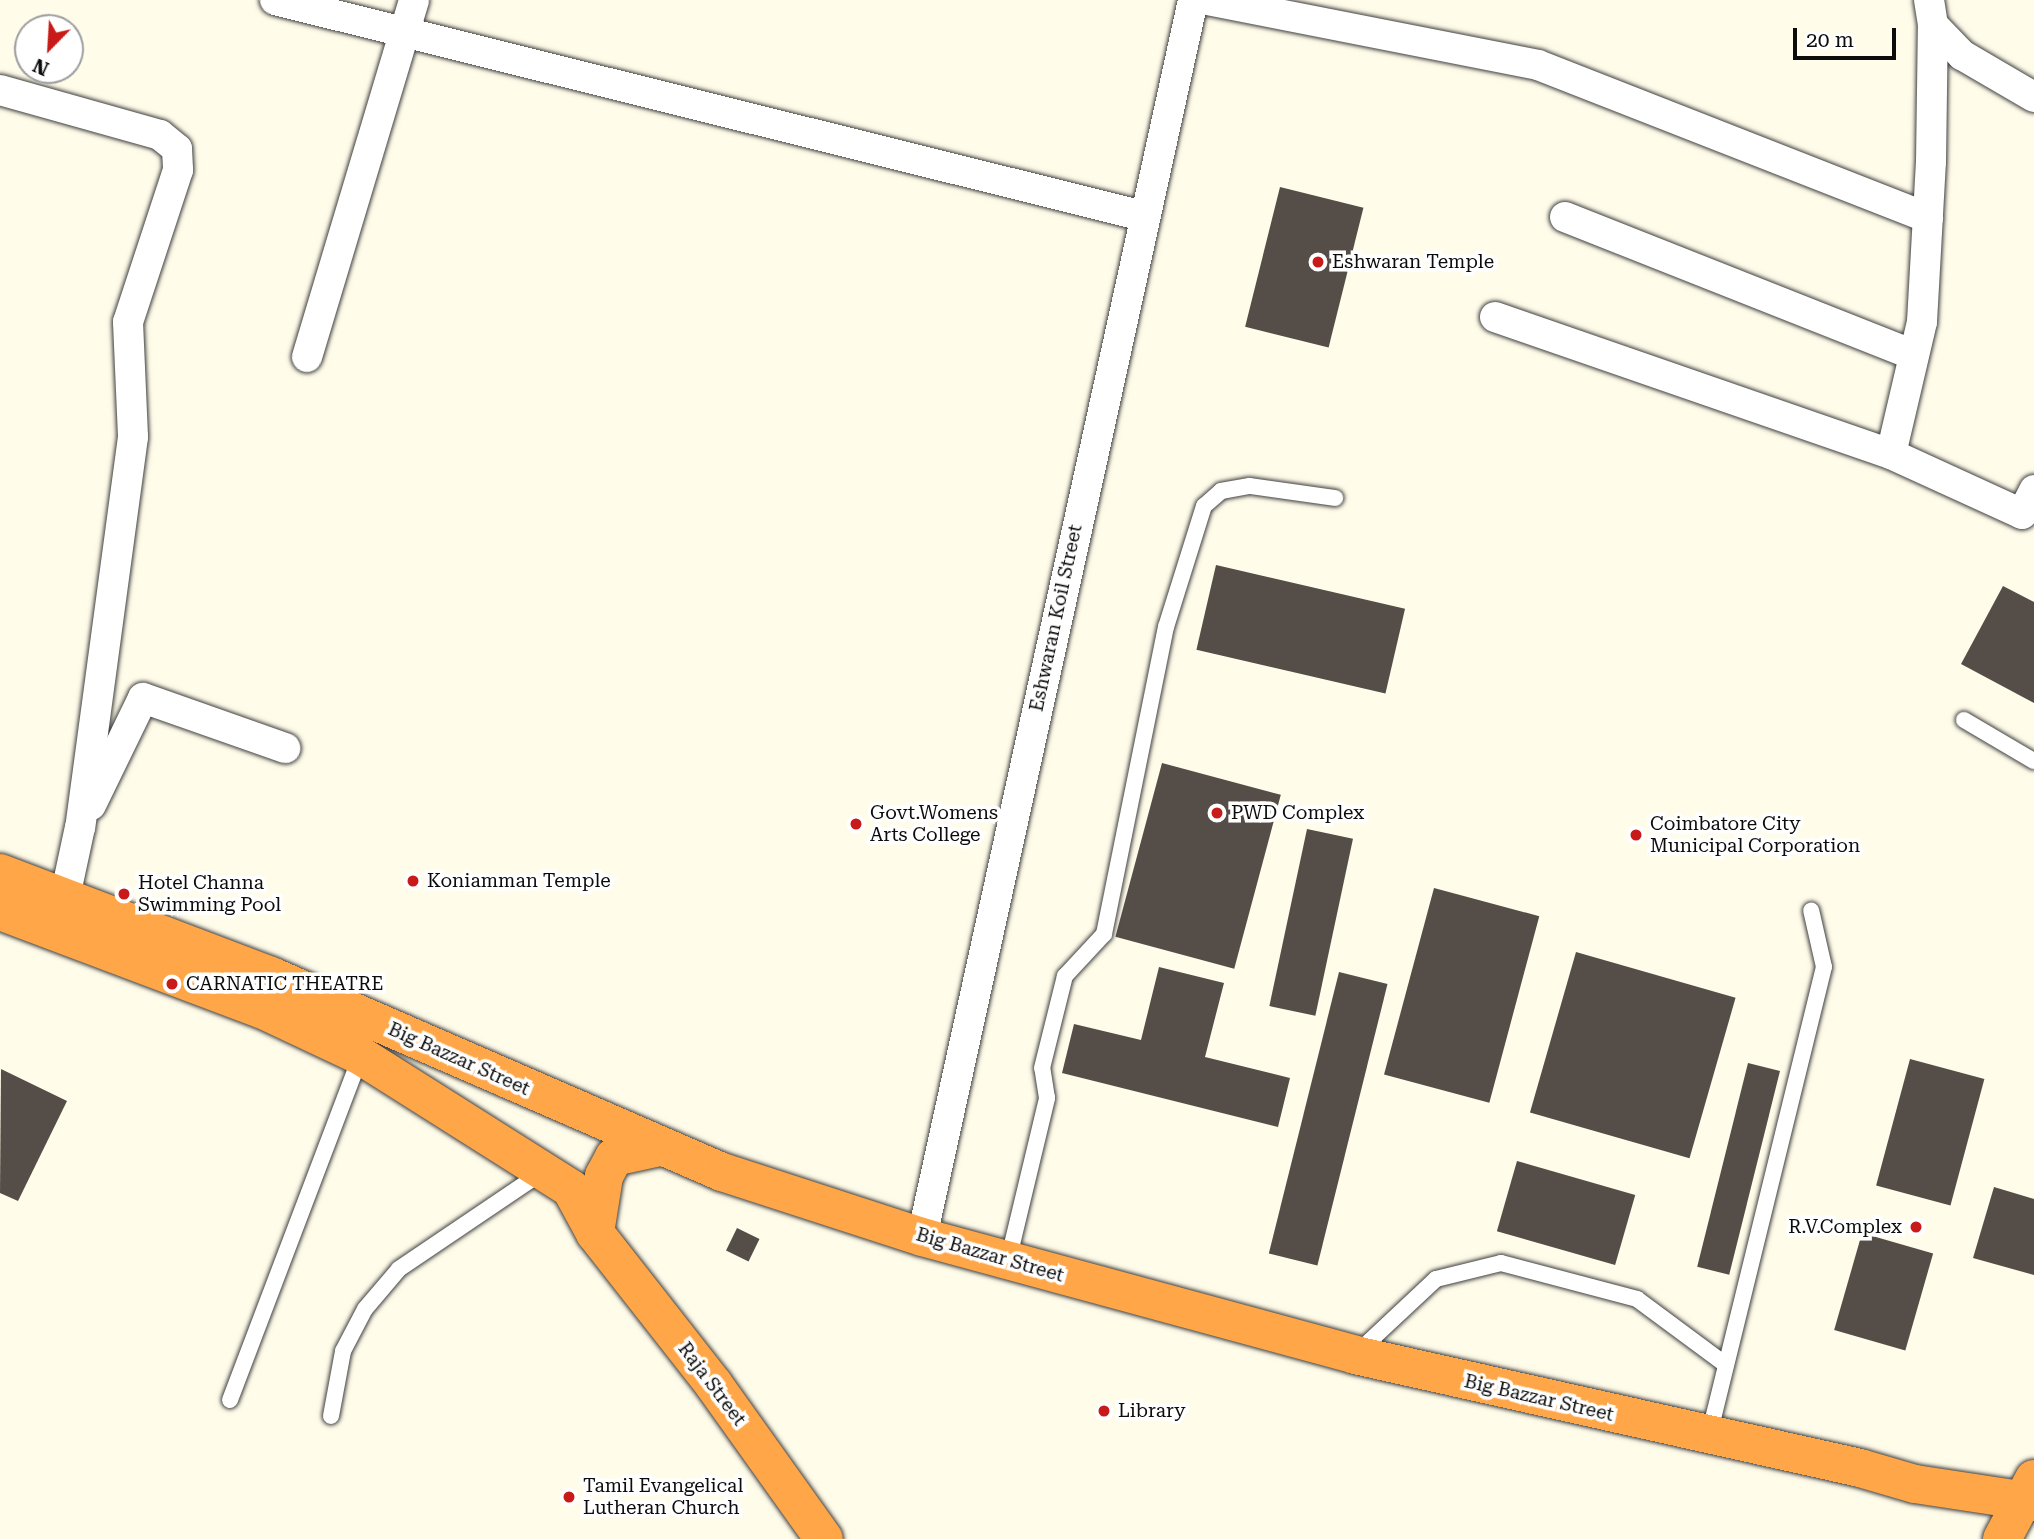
<!DOCTYPE html>
<style>
body{margin:0}
#map{position:relative;width:2034px;height:1539px;overflow:hidden;background:#fffcea;font-family:"Roboto Serif",serif}
div>[style]{position:absolute}
[style*='--x']{left:calc(var(--x)*1px);top:calc(var(--y)*1px);width:calc(var(--w)*1px);rotate:calc(var(--a)*1deg)}
.building>*{inset:0;background:#554d47;transform-origin:0 0}
.roads{filter:drop-shadow(0 0 2px #3f3f3f) drop-shadow(0 0 2px #3f3f3f)}
.lane>*{height:16px;margin:-8px;padding:0 8px;transform-origin:8px;border-radius:8px;background:#fff}
.street>*{height:30px;margin:-15px;padding:0 15px;transform-origin:15px;border-radius:15px;background:#fff}
.highway>*{height:38px;margin:-19px;padding:0 19px;transform-origin:19px;border-radius:19px;background:#ffa748}
.dots>*{width:19px;height:19px;translate:-50% -50%;box-sizing:border-box;border:4px solid #fff;border-radius:50%}
span{translate:-50% -50%;white-space:nowrap;text-align:center;line-height:1.15;-webkit-text-stroke:7px #fff;paint-order:stroke}
.poi-label{font-size:19px;color:#0c0c0c}
.left{translate:0 -50%;text-align:left}
.right{translate:-100% -50%;text-align:right}
.street-label{font-size:19px;color:#0c0c0c}
.north{position:absolute;left:14px;top:14px;width:70px;height:70px;box-sizing:border-box;background:#fff;border:2px solid #9e9e9e;border-radius:50%;rotate:204deg;font-size:19px;font-weight:700;line-height:28px;text-align:center;color:#0c0c0c}
.north::after{content:'';display:block;margin:auto;width:24px;height:32px;background:#c81a18;clip-path:polygon(50% 0,100% 100%,50% 72%,0 100%)}
.scale{position:absolute;left:1793px;top:28px;width:103px;height:32px;box-sizing:border-box;border:4px solid #0c0c0c;border-top:0;padding-left:9px;font-size:21px;line-height:24px;white-space:nowrap;color:#0c0c0c;-webkit-text-stroke:5px #fff;paint-order:stroke}
</style>
<div id="map">
<div class="building">
<i style="left:1280px;top:187px;width:86px;height:144px;rotate:14deg"></i>
<i style="left:1216px;top:565px;width:194px;height:87px;rotate:13deg"></i>
<i style="clip-path:polygon(2003px 586px,2034px 602px,2034px 703px,1961px 664px)"></i>
<i style="left:1162px;top:763px;width:123px;height:180px;rotate:15deg"></i>
<i style="left:1307px;top:829px;width:47px;height:181px;rotate:12deg"></i>
<i style="left:1434px;top:888px;width:109px;height:193px;rotate:15deg"></i>
<i style="left:1576px;top:952px;width:166px;height:167px;rotate:16deg"></i>
<i style="clip-path:polygon(1159px 967px,1224px 983px,1205px 1057px,1290px 1078px,1278px 1127px,1062px 1073px,1074px 1024px,1141px 1040px)"></i>
<i style="left:1339px;top:972px;width:50px;height:290px;rotate:14deg"></i>
<i style="left:1910px;top:1059px;width:77px;height:131px;rotate:15deg"></i>
<i style="left:1748px;top:1063px;width:33px;height:210px;rotate:14deg"></i>
<i style="clip-path:polygon(1px 1069px,67px 1101px,18px 1201px,0 1193px)"></i>
<i style="left:1517px;top:1161px;width:123px;height:73px;rotate:16deg"></i>
<i style="clip-path:polygon(1994px 1187px,2034px 1199px,2034px 1275px,1973px 1258px)"></i>
<i style="left:737px;top:1228px;width:25px;height:25px;rotate:26deg"></i>
<i style="left:1862px;top:1233px;width:74px;height:101px;rotate:16deg"></i>
</div>
<div class="roads">
<div class="lane">
<i style="--x:1964;--y:720;--w:81;--a:30.4"></i>
<i style="--x:1008;--y:1261;--w:168;--a:-76.5"></i>
<i style="--x:1047;--y:1098;--w:30;--a:-99"></i>
<i style="--x:1042;--y:1068;--w:95;--a:-76"></i>
<i style="--x:1065;--y:976;--w:57;--a:-47.1"></i>
<i style="--x:1104;--y:934;--w:313;--a:-78.6"></i>
<i style="--x:1166;--y:627;--w:127;--a:-72.6"></i>
<i style="--x:1204;--y:506;--w:23;--a:-41"></i>
<i style="--x:1221;--y:491;--w:29;--a:-10"></i>
<i style="--x:1250;--y:486;--w:86;--a:8"></i>
<i style="--x:1358;--y:1352;--w:107;--a:-43.1"></i>
<i style="--x:1436;--y:1279;--w:67;--a:-13.8"></i>
<i style="--x:1501;--y:1263;--w:141;--a:14.8"></i>
<i style="--x:1637;--y:1299;--w:109;--a:36.5"></i>
<i style="--x:230;--y:1400;--w:368;--a:-69.2"></i>
<i style="--x:331;--y:1416;--w:66;--a:-79.5"></i>
<i style="--x:343;--y:1351;--w:47;--a:-62.4"></i>
<i style="--x:365;--y:1309;--w:52;--a:-49.6"></i>
<i style="--x:399;--y:1269;--w:173;--a:-34.1"></i>
<i style="--x:1709;--y:1435;--w:482;--a:-76.2"></i>
<i style="--x:1824;--y:967;--w:58;--a:-102.8"></i>
</div>
<div class="street">
<i style="--x:275;--y:0;--w:894;--a:13.97"></i>
<i style="--x:1207;--y:0;--w:337;--a:11.1"></i>
<i style="--x:1538;--y:65;--w:419;--a:21.4"></i>
<i style="--x:1933;--y:25;--w:42;--a:46"></i>
<i style="--x:1962;--y:55;--w:83;--a:30.3"></i>
<i style="--x:0;--y:90;--w:166;--a:15.7"></i>
<i style="--x:160;--y:135;--w:22;--a:39"></i>
<i style="--x:177;--y:149;--w:21;--a:87"></i>
<i style="--x:178;--y:170;--w:160;--a:108.2"></i>
<i style="--x:128;--y:322;--w:115;--a:87.5"></i>
<i style="--x:133;--y:437;--w:394;--a:97.7"></i>
<i style="--x:80;--y:827;--w:72;--a:102.1"></i>
<i style="--x:1565;--y:217;--w:375;--a:21.6"></i>
<i style="--x:1495;--y:317;--w:419;--a:19.1"></i>
<i style="--x:1891;--y:454;--w:144;--a:24.6"></i>
<i style="--x:2022;--y:514;--w:27;--a:-63"></i>
<i style="--x:307;--y:357;--w:373;--a:-73.3"></i>
<i style="--x:1891;--y:454;--w:136;--a:-76.8"></i>
<i style="--x:1922;--y:322;--w:160;--a:-86.8"></i>
<i style="--x:1931;--y:162;--w:137;--a:-89.2"></i>
<i style="--x:1933;--y:25;--w:25;--a:-99"></i>
<i style="--x:91;--y:805;--w:119;--a:-64.1"></i>
<i style="--x:143;--y:698;--w:151;--a:19.4"></i>
<i style="--x:922;--y:1237;--w:1266;--a:-77.64"></i>
</div>
<div class="highway">
<i style="--x:0;--y:873;--w:290;--a:20.8"></i>
<i style="--x:271;--y:976;--w:492;--a:23.5"></i>
<i style="--x:722;--y:1172;--w:210;--a:18"></i>
<i style="--x:922;--y:1237;--w:449;--a:15.2"></i>
<i style="--x:1355;--y:1355;--w:517;--a:12.61"></i>
<i style="--x:1860;--y:1468;--w:57;--a:16.2"></i>
<i style="--x:1915;--y:1484;--w:120;--a:8.6"></i>
<i style="--x:0;--y:911;--w:279;--a:20.6"></i>
<i style="--x:261;--y:1009;--w:110;--a:25.2"></i>
<i style="--x:361;--y:1056;--w:249;--a:32.3"></i>
<i style="--x:571;--y:1189;--w:50;--a:61.4"></i>
<i style="--x:595;--y:1233;--w:193;--a:51.9"></i>
<i style="--x:714;--y:1385;--w:189;--a:54.5"></i>
<i style="--x:595;--y:1233;--w:58;--a:-81"></i>
<i style="--x:604;--y:1176;--w:21;--a:-62"></i>
<i style="--x:614;--y:1157;--w:47;--a:-12.3"></i>
<i style="--x:2002;--y:1539;--w:68;--a:-61.9"></i>
</div>
</div>
<div class="dots">
<i style="left:1318px;top:262px;background:#c81a18"></i>
<i style="left:1217px;top:813px;background:#c81a18"></i>
<i style="left:856px;top:824px;background:#c81a18"></i>
<i style="left:1636px;top:835px;background:#c81a18"></i>
<i style="left:413px;top:881px;background:#c81a18"></i>
<i style="left:124px;top:894px;background:#c81a18"></i>
<i style="left:172px;top:984px;background:#c81a18"></i>
<i style="left:1916px;top:1227px;background:#c81a18"></i>
<i style="left:1104px;top:1411px;background:#c81a18"></i>
<i style="left:569px;top:1497px;background:#c81a18"></i>
</div>
<div class="poi-label">
<span class="left" style="left:1332px;top:262px">Eshwaran Temple</span>
<span class="left" style="left:870px;top:824px">Govt.Womens<br>Arts College</span>
<span class="left" style="left:1231px;top:813px">PWD Complex</span>
<span class="left" style="left:1650px;top:835px">Coimbatore City<br>Municipal Corporation</span>
<span class="left" style="left:427px;top:881px">Koniamman Temple</span>
<span class="left" style="left:138px;top:894px">Hotel Channa<br>Swimming Pool</span>
<span class="left" style="left:186px;top:984px">CARNATIC THEATRE</span>
<span class="right" style="left:1902px;top:1227px">R.V.Complex</span>
<span class="left" style="left:1118px;top:1411px">Library</span>
<span class="left" style="left:583px;top:1497px">Tamil Evangelical<br>Lutheran Church</span>
</div>
<div class="street-label">
<span style="left:1056px;top:618px;rotate:-78deg">Eshwaran Koil Street</span>
<span style="left:459px;top:1059px;rotate:24deg">Big Bazzar Street</span>
<span style="left:990px;top:1255px;rotate:16deg">Big Bazzar Street</span>
<span style="left:712px;top:1384px;rotate:53deg">Raja Street</span>
<span style="left:1539px;top:1398px;rotate:13deg">Big Bazzar Street</span>
</div>
<div class="north">N</div>
<div class="scale">20 m</div>
</div>
